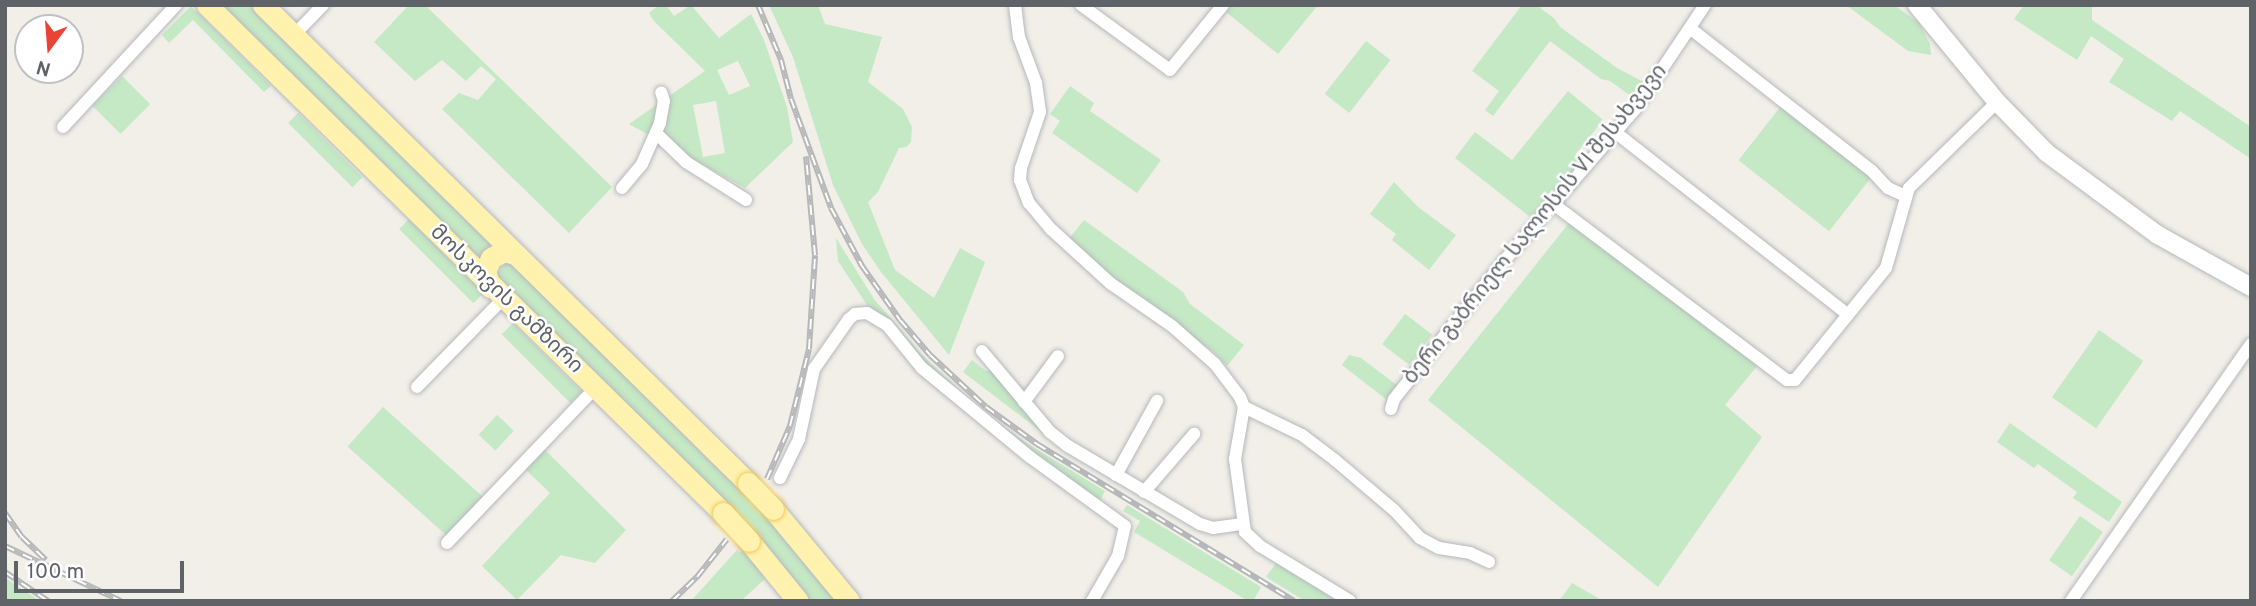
<!DOCTYPE html>
<meta charset="utf-8">
<style>
body{margin:0}
#map{position:relative;width:2256px;height:606px;overflow:hidden;background:#f1efe8;font-family:Overpass,"Noto Sans Georgian",sans-serif}
div>[style]{position:absolute}
[style*='--x']{left:calc(var(--x)*1px);top:calc(var(--y)*1px);width:calc(var(--w)*1px);rotate:calc(var(--a)*1deg)}
.green>*{inset:0;background:#c5e8c5;transform-origin:0 0}
.roads{filter:drop-shadow(0 0 2px #b5b8bc) drop-shadow(0 0 2px #b5b8bc)}
.minor>*{height:12px;margin:-6px;padding:0 6px;transform-origin:6px;border-radius:6px;background:#fff}
.secondary>*{height:18px;margin:-9px;padding:0 9px;transform-origin:9px;border-radius:9px;background:#fff}
.primary>*{height:21px;margin:-10.5px;padding:0 10.5px;transform-origin:10.5px;border-radius:10.5px;background:#fff2af}
.rail>*{height:6px;margin-top:-3px;transform-origin:0;background:repeating-linear-gradient(90deg,#fff 0 10px,#b6b7b8 0 20px);box-sizing:border-box;border-block:2px solid #b6b7b8}
.bridges{filter:drop-shadow(0 0 2px #f2c960) drop-shadow(0 0 2px #f2c960)}
.primary-bridge>*{height:21px;margin:-10.5px;padding:0 10.5px;transform-origin:10.5px;border-radius:10.5px;background:#fff2af}
span{translate:-50% -50%;white-space:nowrap;text-align:center;line-height:1.15;-webkit-text-stroke:5px #fff;paint-order:stroke}
.street-label{font-size:21px;color:#5f6368}
.frame{position:absolute;inset:0;border:7px solid #5f6368;pointer-events:none}
.north{position:absolute;left:14px;top:14px;width:70px;height:70px;box-sizing:border-box;background:#fff;border:2px solid #bfc1c3;border-radius:50%;rotate:196deg;font-size:19px;font-weight:700;line-height:28px;text-align:center;color:#5f6368}
.north::after{content:'';display:block;margin:auto;width:24px;height:32px;background:#ea4335;clip-path:polygon(50% 0,100% 100%,50% 72%,0 100%)}
.scale{position:absolute;left:14px;top:561px;width:170px;height:32px;box-sizing:border-box;border:4px solid #5f6368;border-top:0;padding-left:9px;font-size:21px;line-height:24px;white-space:nowrap;color:#5f6368;-webkit-text-stroke:5px #fff;paint-order:stroke}
</style>
<div id="map">
<div class="green">
<i style="clip-path:polygon(217px 5px,249px 5px,491px 243px,481px 257px,476px 257px)"></i>
<i style="clip-path:polygon(409px 5px,425px 5px,612px 187px,569px 233px,442px 109px,459px 93px,478px 100px,496px 79px,481px 66px,466px 81px,442px 60px,415px 81px,374px 42px)"></i>
<i style="clip-path:polygon(evenodd,659px 5px,666px 5px,674px 16px,691px 5px,719px 38px,751px 14px,764px 40px,787px 107px,793px 142px,745px 188px,629px 124px,705px 71px,654px 21px,649px 13px,659px 5px,738px 61px,750px 86px,729px 95px,717px 70px,738px 61px,659px 5px,716px 101px,725px 153px,703px 157px,693px 105px,716px 101px)"></i>
<i style="clip-path:polygon(769px 5px,818px 5px,825px 24px,882px 37px,868px 82px,903px 109px,912px 127px,911px 142px,906px 147px,899px 148px,878px 192px,868px 202px,895px 270px,934px 298px,960px 248px,985px 262px,949px 355px,881px 272px,862px 244px,833px 185px,793px 57px)"></i>
<i style="clip-path:polygon(1231px 5px,1318px 5px,1278px 54px,1226px 12px)"></i>
<i style="clip-path:polygon(1522px 5px,1536px 5px,1554px 18px,1560px 27px,1617px 68px,1649px 85px,1643px 93px,1635px 91px,1631px 96px,1610px 81px,1601px 79px,1550px 41px,1493px 116px,1485px 110px,1499px 91px,1472px 71px)"></i>
<i style="clip-path:polygon(1846px 5px,1894px 5px,1919px 23px,1930px 44px,1931px 55px,1908px 51px)"></i>
<i style="clip-path:polygon(2024px 5px,2092px 5px,2092px 20px,2251px 127px,2251px 159px,2180px 111px,2172px 121px,2109px 82px,2124px 59px,2091px 36px,2077px 60px,2014px 19px)"></i>
<i style="clip-path:polygon(191px 6px,271px 86px,264px 92px,193px 20px,169px 43px,162px 35px)"></i>
<i style="left:1366px;top:41px;width:31px;height:67px;rotate:38deg"></i>
<i style="left:122px;top:76px;width:40px;height:42px;rotate:45deg"></i>
<i style="clip-path:polygon(1070px 86px,1094px 103px,1090px 111px,1161px 160px,1137px 193px,1052px 133px,1060px 121px,1050px 114px)"></i>
<i style="clip-path:polygon(1568px 91px,1603px 120px,1575px 155px,1583px 162px,1534px 220px,1455px 158px,1475px 132px,1512px 160px)"></i>
<i style="left:1781px;top:106px;width:115px;height:69px;rotate:38deg"></i>
<i style="left:298px;top:113px;width:91px;height:14px;rotate:45deg"></i>
<i style="clip-path:polygon(1394px 182px,1418px 207px,1456px 235px,1429px 270px,1392px 240px,1396px 234px,1370px 214px)"></i>
<i style="left:409px;top:219px;width:105px;height:14px;rotate:45deg"></i>
<i style="clip-path:polygon(1084px 220px,1183px 292px,1190px 304px,1244px 345px,1227px 366px,1215px 353px,1111px 278px,1068px 240px)"></i>
<i style="clip-path:polygon(1569px 223px,1758px 365px,1725px 405px,1762px 437px,1658px 587px,1428px 400px)"></i>
<i style="clip-path:polygon(836px 238px,874px 299px,922px 355px,978px 408px,1025px 442px,1105px 491px,1101px 499px,1089px 497px,926px 370px,869px 308px,838px 261px)"></i>
<i style="clip-path:polygon(509px 259px,772px 517px,840px 601px,808px 601px,496px 276px)"></i>
<i style="left:1405px;top:314px;width:34px;height:38px;rotate:37deg"></i>
<i style="left:513px;top:323px;width:97px;height:16px;rotate:45deg"></i>
<i style="left:2099px;top:330px;width:54px;height:82px;rotate:35deg"></i>
<i style="clip-path:polygon(1349px 355px,1361px 358px,1398px 386px,1387px 400px,1342px 365px)"></i>
<i style="clip-path:polygon(972px 360px,986px 371px,993px 369px,1051px 439px,963px 372px)"></i>
<i style="left:383px;top:407px;width:135px;height:53px;rotate:42deg"></i>
<i style="left:497px;top:415px;width:23px;height:27px;rotate:43deg"></i>
<i style="clip-path:polygon(2010px 423px,2122px 502px,2109px 522px,2073px 498px,2077px 492px,2038px 464px,2034px 468px,1997px 442px)"></i>
<i style="clip-path:polygon(544px 449px,626px 530px,595px 563px,561px 555px,517px 600px,482px 566px,550px 493px,524px 468px)"></i>
<i style="clip-path:polygon(1127px 505px,1261px 587px,1253px 601px,1248px 601px,1134px 532px,1140px 521px,1123px 511px)"></i>
<i style="left:2080px;top:516px;width:28px;height:54px;rotate:35deg"></i>
<i style="clip-path:polygon(737px 550px,739px 553px,742px 550px,767px 577px,741px 601px,691px 601px)"></i>
<i style="clip-path:polygon(1276px 563px,1338px 601px,1305px 601px,1266px 577px)"></i>
<i style="clip-path:polygon(5px 578px,37px 599px,39px 601px,5px 601px)"></i>
<i style="clip-path:polygon(1572px 583px,1603px 601px,1559px 601px)"></i>
</div>
<div class="roads">
<div class="minor">
<i style="--x:1015;--y:5;--w:32;--a:83"></i>
<i style="--x:1019;--y:37;--w:49;--a:69.7"></i>
<i style="--x:1036;--y:83;--w:29;--a:82"></i>
<i style="--x:1040;--y:112;--w:59;--a:108.7"></i>
<i style="--x:1021;--y:168;--w:12;--a:95"></i>
<i style="--x:1020;--y:180;--w:25;--a:69"></i>
<i style="--x:1029;--y:203;--w:35;--a:50"></i>
<i style="--x:1052;--y:230;--w:79;--a:42.4"></i>
<i style="--x:1110;--y:283;--w:75;--a:34.7"></i>
<i style="--x:1172;--y:326;--w:57;--a:41.5"></i>
<i style="--x:1215;--y:364;--w:41;--a:52.9"></i>
<i style="--x:1240;--y:397;--w:11;--a:68"></i>
<i style="--x:1244;--y:407;--w:53;--a:99.8"></i>
<i style="--x:1235;--y:459;--w:74;--a:82.2"></i>
<i style="--x:1245;--y:532;--w:21;--a:43"></i>
<i style="--x:1260;--y:546;--w:105;--a:31.4"></i>
<i style="--x:1081;--y:5;--w:110;--a:36.1"></i>
<i style="--x:1170;--y:70;--w:84;--a:-50.8"></i>
<i style="--x:1691;--y:29;--w:230;--a:38.1"></i>
<i style="--x:1872;--y:171;--w:23;--a:47"></i>
<i style="--x:1888;--y:188;--w:19;--a:25"></i>
<i style="--x:294;--y:35;--w:42;--a:-46"></i>
<i style="--x:63;--y:127;--w:166;--a:-47.2"></i>
<i style="--x:1615;--y:132;--w:296;--a:38.1"></i>
<i style="--x:656;--y:133;--w:42;--a:44"></i>
<i style="--x:686;--y:162;--w:71;--a:32.3"></i>
<i style="--x:622;--y:188;--w:31;--a:-50"></i>
<i style="--x:642;--y:164;--w:45;--a:-66.3"></i>
<i style="--x:660;--y:123;--w:22;--a:-80"></i>
<i style="--x:664;--y:101;--w:9;--a:-108"></i>
<i style="--x:1552;--y:203;--w:294;--a:37"></i>
<i style="--x:1787;--y:380;--w:8;--a:0"></i>
<i style="--x:1795;--y:380;--w:144;--a:-50.9"></i>
<i style="--x:1886;--y:268;--w:83;--a:-74"></i>
<i style="--x:1909;--y:188;--w:123;--a:-44.3"></i>
<i style="--x:982;--y:351;--w:106;--a:50"></i>
<i style="--x:1050;--y:432;--w:23;--a:38"></i>
<i style="--x:1068;--y:446;--w:153;--a:30.6"></i>
<i style="--x:1200;--y:524;--w:14;--a:17"></i>
<i style="--x:1213;--y:528;--w:30;--a:-8"></i>
<i style="--x:417;--y:387;--w:123;--a:-45.7"></i>
<i style="--x:1024;--y:402;--w:57;--a:-53.5"></i>
<i style="--x:1244;--y:407;--w:64;--a:25.8"></i>
<i style="--x:1302;--y:435;--w:41;--a:37.1"></i>
<i style="--x:1335;--y:460;--w:77;--a:40.3"></i>
<i style="--x:1394;--y:510;--w:38;--a:47"></i>
<i style="--x:1420;--y:538;--w:21;--a:28"></i>
<i style="--x:1439;--y:548;--w:31;--a:9"></i>
<i style="--x:1470;--y:553;--w:21;--a:25"></i>
<i style="--x:1391;--y:409;--w:10;--a:-73"></i>
<i style="--x:1394;--y:399;--w:176;--a:-51.4"></i>
<i style="--x:1504;--y:261;--w:202;--a:-49.2"></i>
<i style="--x:1636;--y:108;--w:124;--a:-56.2"></i>
<i style="--x:1116;--y:475;--w:85;--a:-61"></i>
<i style="--x:780;--y:478;--w:43;--a:-64"></i>
<i style="--x:799;--y:439;--w:72;--a:-77.9"></i>
<i style="--x:814;--y:369;--w:61;--a:-55"></i>
<i style="--x:849;--y:319;--w:8;--a:-40"></i>
<i style="--x:855;--y:314;--w:12;--a:-5"></i>
<i style="--x:867;--y:313;--w:23;--a:31"></i>
<i style="--x:887;--y:325;--w:55;--a:50.9"></i>
<i style="--x:922;--y:368;--w:140;--a:39.5"></i>
<i style="--x:1030;--y:457;--w:117;--a:36"></i>
<i style="--x:1125;--y:526;--w:31;--a:103"></i>
<i style="--x:1118;--y:556;--w:52;--a:120"></i>
<i style="--x:1144;--y:492;--w:77;--a:-49.2"></i>
<i style="--x:447;--y:543;--w:214;--a:-46.3"></i>
<i style="--x:2071;--y:601;--w:314;--a:-55"></i>
</div>
<div class="secondary">
<i style="--x:1917;--y:5;--w:126;--a:50.5"></i>
<i style="--x:1997;--y:102;--w:71;--a:45.6"></i>
<i style="--x:2047;--y:153;--w:138;--a:36.5"></i>
<i style="--x:2158;--y:235;--w:107;--a:29.2"></i>
</div>
<div class="primary">
<i style="--x:207;--y:5;--w:724;--a:44.55"></i>
<i style="--x:263;--y:5;--w:681;--a:44.58"></i>
<i style="--x:490;--y:287;--w:17;--a:-107"></i>
<i style="--x:485;--y:271;--w:14;--a:-65"></i>
<i style="--x:491;--y:258;--w:15;--a:-28"></i>
<i style="--x:504;--y:251;--w:11;--a:15"></i>
<i style="--x:773;--y:509;--w:119;--a:50.4"></i>
<i style="--x:749;--y:541;--w:77;--a:50.8"></i>
</div>
</div>
<div class="rail">
<i style="--x:758;--y:5;--w:60;--a:67.3"></i>
<i style="--x:781;--y:60;--w:40;--a:75.6"></i>
<i style="--x:791;--y:99;--w:116;--a:69.8"></i>
<i style="--x:831;--y:208;--w:66;--a:61.9"></i>
<i style="--x:862;--y:266;--w:66;--a:54.9"></i>
<i style="--x:900;--y:320;--w:46;--a:49.4"></i>
<i style="--x:930;--y:355;--w:76;--a:42.9"></i>
<i style="--x:986;--y:407;--w:63;--a:36"></i>
<i style="--x:1037;--y:444;--w:301;--a:31.4"></i>
<i style="--x:767;--y:479;--w:58;--a:-66.5"></i>
<i style="--x:790;--y:426;--w:79;--a:-76.1"></i>
<i style="--x:809;--y:349;--w:94;--a:-86.3"></i>
<i style="--x:815;--y:255;--w:99;--a:-95.2"></i>
<i style="--x:5;--y:513;--w:29;--a:55"></i>
<i style="--x:22;--y:537;--w:33;--a:44"></i>
<i style="--x:5;--y:546;--w:128;--a:25.4"></i>
<i style="--x:5;--y:572;--w:52;--a:34"></i>
<i style="--x:672;--y:601;--w:35;--a:-44"></i>
<i style="--x:697;--y:577;--w:48;--a:-51.7"></i>
</div>
<div class="bridges">
<div class="primary-bridge">
<i style="--x:748;--y:483;--w:36;--a:46"></i>
<i style="--x:723;--y:513;--w:38;--a:47"></i>
</div>
</div>
<div class="street-label">
<span style="left:1536px;top:225px;rotate:-51deg">ბერი გაბრიელ სალოსის VI შესახვევი</span>
<span style="left:506px;top:300px;rotate:44deg">მოსკოვის გამზირი</span>
</div>
<div class="frame"></div>
<div class="north">N</div>
<div class="scale">100 m</div>
</div>
